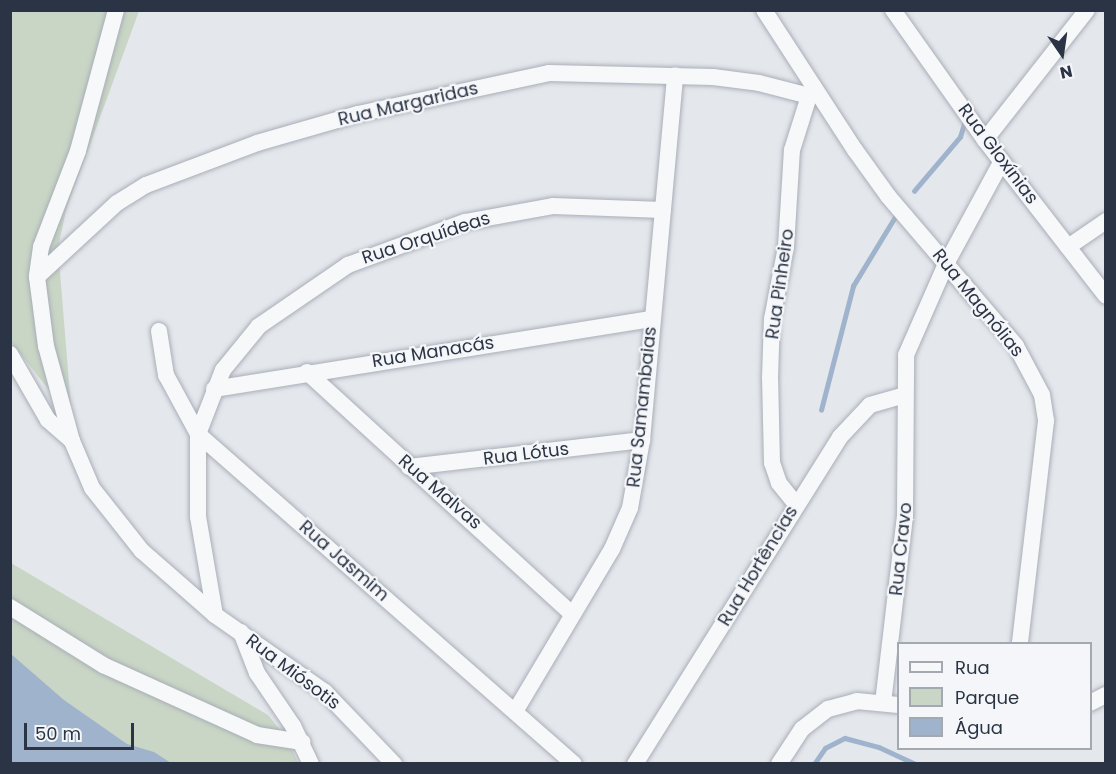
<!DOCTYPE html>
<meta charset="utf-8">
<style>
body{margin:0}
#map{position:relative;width:1116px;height:774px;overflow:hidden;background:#e4e7ec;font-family:Poppins,sans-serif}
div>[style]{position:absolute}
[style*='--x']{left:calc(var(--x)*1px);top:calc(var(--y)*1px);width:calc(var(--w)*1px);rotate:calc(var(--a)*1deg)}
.green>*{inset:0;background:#c9d6c5}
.water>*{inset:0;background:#9fb4cc}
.stream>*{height:4.5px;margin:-2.25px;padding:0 2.25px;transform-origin:2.25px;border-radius:2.25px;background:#9fb4cc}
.roads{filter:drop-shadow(0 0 2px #a9aeb7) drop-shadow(0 0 2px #a9aeb7)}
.street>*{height:16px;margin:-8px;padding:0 8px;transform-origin:8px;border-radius:8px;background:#f7f8fa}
span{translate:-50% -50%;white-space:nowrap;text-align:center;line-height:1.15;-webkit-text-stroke:4.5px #f4f6f9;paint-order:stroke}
.street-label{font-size:18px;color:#2b3445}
.frame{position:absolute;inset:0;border:12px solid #2b3445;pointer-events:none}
.legend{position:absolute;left:897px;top:642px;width:195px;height:108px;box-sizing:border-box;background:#f4f6f9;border:2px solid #a4a8b1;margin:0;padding:8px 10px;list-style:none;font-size:18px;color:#2b3445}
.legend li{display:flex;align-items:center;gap:12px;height:30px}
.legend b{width:30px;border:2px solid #a4a8b1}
.north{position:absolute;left:1032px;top:24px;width:60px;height:60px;-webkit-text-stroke:4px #f4f6f9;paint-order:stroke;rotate:167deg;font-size:16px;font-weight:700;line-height:24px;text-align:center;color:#2b3445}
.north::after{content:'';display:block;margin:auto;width:21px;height:27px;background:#2b3445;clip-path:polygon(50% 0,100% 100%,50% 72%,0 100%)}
.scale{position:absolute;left:24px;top:723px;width:110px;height:27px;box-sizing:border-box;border:3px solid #2b3445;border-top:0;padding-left:8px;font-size:18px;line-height:21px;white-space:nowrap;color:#2b3445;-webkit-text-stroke:4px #f4f6f9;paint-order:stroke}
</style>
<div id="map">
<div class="green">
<i style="clip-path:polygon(11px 11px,139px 11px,66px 210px,58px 248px,72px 419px,11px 342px)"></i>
<i style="clip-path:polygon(11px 563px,268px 715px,288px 740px,298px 763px,11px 764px)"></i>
</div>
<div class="water">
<i style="clip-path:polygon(11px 654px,64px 700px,127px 744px,154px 752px,171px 763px,11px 763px)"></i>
</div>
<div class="stream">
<i style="--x:914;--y:191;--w:71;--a:-49.6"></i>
<i style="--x:960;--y:137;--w:17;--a:-73"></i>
<i style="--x:821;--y:410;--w:128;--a:-75.5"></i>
<i style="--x:853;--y:286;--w:81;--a:-58.7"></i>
<i style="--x:814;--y:764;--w:19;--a:-55"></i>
<i style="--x:825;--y:748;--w:22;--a:-27"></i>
<i style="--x:845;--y:738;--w:35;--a:15"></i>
<i style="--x:879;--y:747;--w:40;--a:25"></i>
</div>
<div class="roads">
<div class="street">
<i style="--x:116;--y:10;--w:146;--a:105.1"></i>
<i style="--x:78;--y:151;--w:103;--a:111.1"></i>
<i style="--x:41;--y:247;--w:30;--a:98"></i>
<i style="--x:37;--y:277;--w:70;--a:82.6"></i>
<i style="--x:46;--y:346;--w:98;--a:74.7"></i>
<i style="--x:72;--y:441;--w:51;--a:66.9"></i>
<i style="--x:92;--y:488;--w:80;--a:51.6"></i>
<i style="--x:142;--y:551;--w:97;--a:41.2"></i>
<i style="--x:215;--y:615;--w:134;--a:35"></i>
<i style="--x:325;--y:692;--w:100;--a:46.2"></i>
<i style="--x:764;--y:10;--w:167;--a:57"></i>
<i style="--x:855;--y:150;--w:57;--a:54.3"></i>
<i style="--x:888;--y:196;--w:197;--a:49.5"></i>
<i style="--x:1016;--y:346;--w:55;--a:62"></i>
<i style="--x:1042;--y:395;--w:26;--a:81"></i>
<i style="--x:1046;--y:421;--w:225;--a:96.7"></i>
<i style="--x:893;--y:10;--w:159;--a:54.7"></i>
<i style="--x:985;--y:140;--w:197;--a:52.2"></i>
<i style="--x:985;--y:140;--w:165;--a:-51.9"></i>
<i style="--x:1068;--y:247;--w:46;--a:-34.4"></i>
<i style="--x:37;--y:277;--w:109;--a:-42.8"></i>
<i style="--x:117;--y:203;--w:34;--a:-32"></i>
<i style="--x:146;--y:185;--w:119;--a:-20.7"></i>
<i style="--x:257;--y:143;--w:105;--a:-16"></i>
<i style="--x:358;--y:114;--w:195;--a:-12.1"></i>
<i style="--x:549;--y:73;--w:164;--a:1.4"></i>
<i style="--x:713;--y:77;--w:46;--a:7.4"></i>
<i style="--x:759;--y:83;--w:52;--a:14.6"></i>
<i style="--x:809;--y:96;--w:10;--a:-61"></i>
<i style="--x:159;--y:331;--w:45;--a:81"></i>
<i style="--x:166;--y:375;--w:67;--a:61.5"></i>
<i style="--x:198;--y:434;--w:500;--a:41.27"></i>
<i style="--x:10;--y:354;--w:76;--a:60.1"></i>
<i style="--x:48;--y:420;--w:32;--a:41"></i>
<i style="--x:307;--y:372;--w:359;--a:42.4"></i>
<i style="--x:214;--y:389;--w:444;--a:-9.1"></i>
<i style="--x:409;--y:467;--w:235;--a:-6.6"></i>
<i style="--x:795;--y:503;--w:26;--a:-129"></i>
<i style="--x:779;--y:483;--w:21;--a:-109"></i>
<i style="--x:772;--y:463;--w:85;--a:-91.3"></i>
<i style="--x:770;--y:378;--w:59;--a:-88.1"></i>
<i style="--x:772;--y:319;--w:73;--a:-79"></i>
<i style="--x:786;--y:247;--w:97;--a:-86.5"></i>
<i style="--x:792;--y:150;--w:57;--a:-72.5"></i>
<i style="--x:10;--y:607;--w:110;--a:31.9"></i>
<i style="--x:103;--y:665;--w:169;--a:24.4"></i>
<i style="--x:257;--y:735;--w:46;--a:8.8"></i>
<i style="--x:215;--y:615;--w:99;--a:-99.8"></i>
<i style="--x:198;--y:517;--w:83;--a:-90"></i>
<i style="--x:198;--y:434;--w:69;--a:-68.7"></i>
<i style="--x:223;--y:370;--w:57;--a:-50.7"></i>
<i style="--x:259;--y:326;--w:108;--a:-34.4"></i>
<i style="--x:348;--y:265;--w:125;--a:-20.2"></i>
<i style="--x:465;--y:222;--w:89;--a:-10.3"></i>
<i style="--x:553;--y:206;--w:110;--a:2.1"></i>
<i style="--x:241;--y:632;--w:44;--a:68.7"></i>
<i style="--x:257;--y:673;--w:64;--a:55.8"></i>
<i style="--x:293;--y:726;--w:42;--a:64.7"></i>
<i style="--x:883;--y:703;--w:187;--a:-83.3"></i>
<i style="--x:905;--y:517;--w:162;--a:-89.6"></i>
<i style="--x:906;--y:355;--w:99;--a:-66.3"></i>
<i style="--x:946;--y:264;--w:117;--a:-61.5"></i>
<i style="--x:1090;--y:703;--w:18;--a:-27"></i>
<i style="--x:516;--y:710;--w:187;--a:-59.2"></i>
<i style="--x:612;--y:549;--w:45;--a:-66.3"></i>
<i style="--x:630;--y:508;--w:69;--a:-80"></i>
<i style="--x:642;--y:440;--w:366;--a:-84.8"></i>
<i style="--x:635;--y:764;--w:386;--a:-57.9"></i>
<i style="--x:840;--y:437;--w:44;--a:-46.8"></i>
<i style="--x:870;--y:405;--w:36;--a:-16"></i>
<i style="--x:779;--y:764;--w:42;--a:-56.7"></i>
<i style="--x:802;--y:729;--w:33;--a:-38"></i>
<i style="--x:828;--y:709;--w:30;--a:-15"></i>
<i style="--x:857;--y:701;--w:41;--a:5.6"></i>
</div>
</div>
<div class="street-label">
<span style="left:408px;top:104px;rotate:-13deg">Rua Margaridas</span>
<span style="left:998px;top:154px;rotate:53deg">Rua Gloxínias</span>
<span style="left:426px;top:238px;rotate:-18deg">Rua Orquídeas</span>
<span style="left:780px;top:284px;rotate:-82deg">Rua Pinheiro</span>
<span style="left:978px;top:303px;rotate:51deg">Rua Magnólias</span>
<span style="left:433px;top:352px;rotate:-9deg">Rua Manacás</span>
<span style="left:642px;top:407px;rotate:-84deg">Rua Samambaias</span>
<span style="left:526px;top:454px;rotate:-7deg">Rua Lótus</span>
<span style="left:440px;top:492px;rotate:41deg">Rua Malvas</span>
<span style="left:901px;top:549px;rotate:-84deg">Rua Cravo</span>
<span style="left:344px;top:561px;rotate:41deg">Rua Jasmim</span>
<span style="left:758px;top:566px;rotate:-59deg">Rua Hortências</span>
<span style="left:293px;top:672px;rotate:37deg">Rua Miósotis</span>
</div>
<div class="frame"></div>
<ul class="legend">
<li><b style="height:8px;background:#f7f8fa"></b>Rua</li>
<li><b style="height:16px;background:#c9d6c5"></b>Parque</li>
<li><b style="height:16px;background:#9fb4cc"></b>Água</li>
</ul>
<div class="north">N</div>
<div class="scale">50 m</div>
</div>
